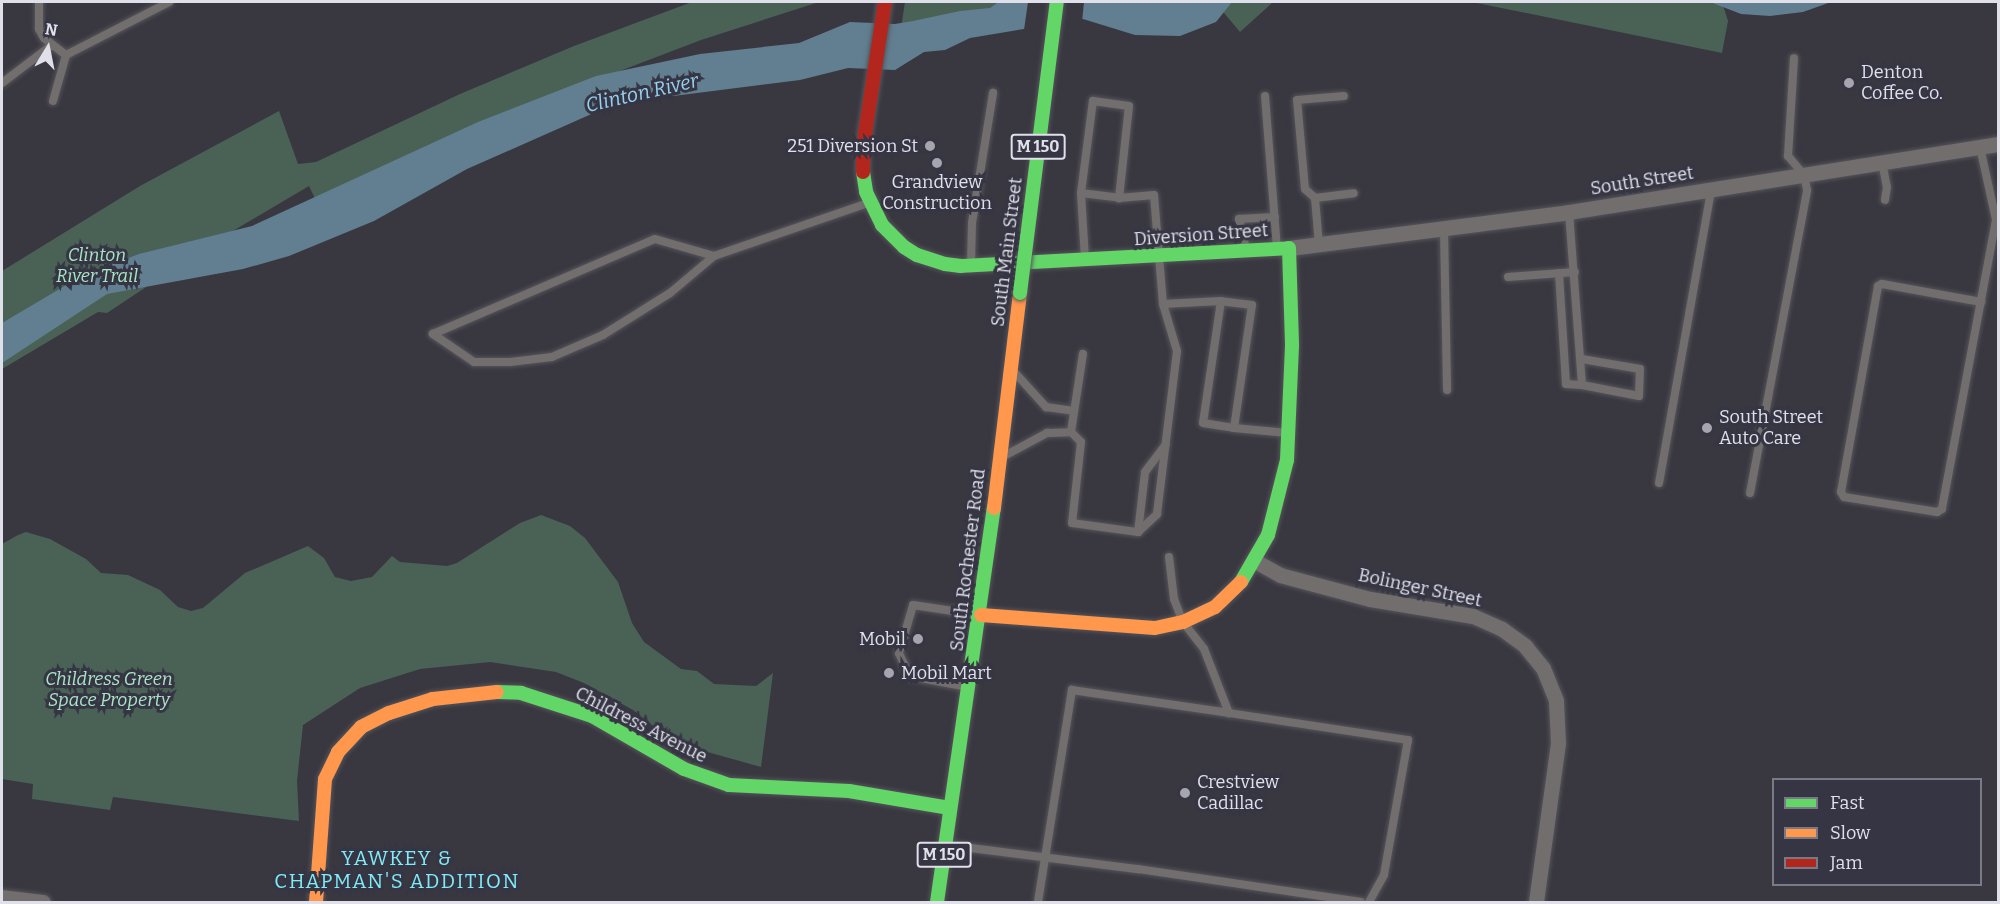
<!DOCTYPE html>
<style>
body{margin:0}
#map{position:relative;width:2000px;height:904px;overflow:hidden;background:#393840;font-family:Bitter,serif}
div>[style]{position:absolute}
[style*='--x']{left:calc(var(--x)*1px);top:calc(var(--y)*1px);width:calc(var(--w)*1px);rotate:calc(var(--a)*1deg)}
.green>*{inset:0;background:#4a6156}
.water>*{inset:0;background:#617f90}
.pier>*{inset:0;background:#393840}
.roads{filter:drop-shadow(0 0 2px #55545a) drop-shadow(0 0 2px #55545a)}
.lane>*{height:8px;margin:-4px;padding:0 4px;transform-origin:4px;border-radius:4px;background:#726e6e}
.street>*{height:15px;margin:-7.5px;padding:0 7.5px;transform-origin:7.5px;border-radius:7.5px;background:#726e6e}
.fast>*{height:14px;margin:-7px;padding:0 7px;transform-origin:7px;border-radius:7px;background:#63d668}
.slow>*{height:14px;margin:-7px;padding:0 7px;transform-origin:7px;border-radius:7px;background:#ff974d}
.jam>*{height:14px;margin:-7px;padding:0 7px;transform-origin:7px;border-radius:7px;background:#b3261e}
.bridges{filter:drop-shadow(0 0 2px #55545a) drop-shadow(0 0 2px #55545a)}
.fast-bridge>*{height:14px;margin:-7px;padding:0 7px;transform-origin:7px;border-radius:7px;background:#63d668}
.dots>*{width:16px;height:16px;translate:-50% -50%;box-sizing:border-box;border:3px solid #363544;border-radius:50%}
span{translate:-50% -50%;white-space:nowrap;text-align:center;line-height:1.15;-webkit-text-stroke:6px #363544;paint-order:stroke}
.shield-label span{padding:2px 4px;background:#363544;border:2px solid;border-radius:4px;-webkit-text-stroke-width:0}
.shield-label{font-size:16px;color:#e0e0ea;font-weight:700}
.poi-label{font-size:18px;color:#e0e0ea}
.left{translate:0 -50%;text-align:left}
.right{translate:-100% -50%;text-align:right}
.street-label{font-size:18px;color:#e0e0ea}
.park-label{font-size:18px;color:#a9e6c6;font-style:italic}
.water-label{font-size:20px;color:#95d0f1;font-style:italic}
.neighbourhood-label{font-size:20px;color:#81ebf7;letter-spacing:1.5px}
.frame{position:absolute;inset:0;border:3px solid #e0e0ea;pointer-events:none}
.legend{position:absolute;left:1772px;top:778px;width:210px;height:108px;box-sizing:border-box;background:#363544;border:2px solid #7a7986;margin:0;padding:8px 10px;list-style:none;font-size:18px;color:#e0e0ea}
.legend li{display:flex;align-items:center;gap:12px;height:30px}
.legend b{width:30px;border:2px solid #7a7986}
.north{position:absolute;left:18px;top:18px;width:60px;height:60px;-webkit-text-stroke:4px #363544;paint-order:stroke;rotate:10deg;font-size:16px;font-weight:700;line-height:24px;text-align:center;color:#e0e0ea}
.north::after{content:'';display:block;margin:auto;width:21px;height:27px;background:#e0e0ea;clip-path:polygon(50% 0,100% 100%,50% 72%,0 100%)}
</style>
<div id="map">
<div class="green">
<i style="clip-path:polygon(692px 2px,819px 2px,701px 40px,591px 82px,319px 207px,309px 186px,211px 244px,107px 313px,98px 312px,2px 369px,2px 271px,140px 186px,279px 111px,298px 164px,316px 162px,460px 94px,574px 46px)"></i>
<i style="clip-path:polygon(905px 2px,1129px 2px,898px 48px)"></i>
<i style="clip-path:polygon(1180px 2px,1273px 2px,1240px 32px,1219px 7px)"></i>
<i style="clip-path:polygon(1472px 2px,1722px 2px,1728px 21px,1722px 53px)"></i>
<i style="clip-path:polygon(541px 515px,570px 526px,585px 538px,618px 582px,632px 623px,644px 642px,681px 669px,697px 671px,714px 684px,756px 686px,773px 673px,761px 767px,704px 751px,658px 730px,633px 710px,584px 683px,556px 672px,490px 662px,420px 669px,360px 688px,303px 725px,297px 781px,299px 821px,113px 797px,110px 810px,32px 799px,33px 784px,2px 779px,2px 544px,18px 535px,26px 532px,50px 539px,86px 559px,101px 573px,128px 575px,160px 590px,178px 607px,191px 611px,203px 608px,245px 573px,308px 546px,324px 558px,335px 577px,351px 581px,372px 577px,392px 556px,400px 562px,447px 566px,457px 563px,520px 523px)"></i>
</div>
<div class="water">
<i style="clip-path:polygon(1008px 2px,1232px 2px,1216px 22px,1180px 36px,1135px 35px,1083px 19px,970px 38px,945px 50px,924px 52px,895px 70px,848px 68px,800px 80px,634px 101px,605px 108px,467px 169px,374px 221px,289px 256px,243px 269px,107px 294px,2px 363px,2px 323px,85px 274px,139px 254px,252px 226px,478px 122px,596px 76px,700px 54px,799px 43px,850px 22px,895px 24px,913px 21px,960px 11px,990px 8px,997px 3px)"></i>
<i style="clip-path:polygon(1710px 2px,1831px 2px,1803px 12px,1770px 16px,1741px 14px)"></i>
</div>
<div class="pier">
<i style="clip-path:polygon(1028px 2px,1084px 2px,1082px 22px,1024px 30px)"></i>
</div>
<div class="roads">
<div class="lane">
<i style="--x:39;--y:2;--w:27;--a:90"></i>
<i style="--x:39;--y:29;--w:10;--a:61"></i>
<i style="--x:44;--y:38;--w:28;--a:38"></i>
<i style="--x:2;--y:83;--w:63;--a:-37.2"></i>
<i style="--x:1265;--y:96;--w:151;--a:85.5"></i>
<i style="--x:53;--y:101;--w:48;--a:-74.2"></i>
<i style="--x:66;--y:55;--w:116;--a:-27.2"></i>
<i style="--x:1980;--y:147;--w:75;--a:77.6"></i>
<i style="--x:1996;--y:220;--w:294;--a:100.6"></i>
<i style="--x:1942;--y:509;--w:6;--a:149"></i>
<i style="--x:1937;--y:512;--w:94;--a:-170.8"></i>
<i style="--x:1844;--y:497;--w:6;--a:-121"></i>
<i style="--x:1841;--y:492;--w:209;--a:-79.8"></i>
<i style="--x:1878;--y:286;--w:4;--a:-27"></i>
<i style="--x:1882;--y:284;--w:101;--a:10.3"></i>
<i style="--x:1882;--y:162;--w:25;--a:79"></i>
<i style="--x:1887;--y:187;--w:13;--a:99"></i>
<i style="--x:1081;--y:193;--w:38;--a:7"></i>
<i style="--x:1119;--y:198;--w:35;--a:-5"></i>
<i style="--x:1154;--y:195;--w:109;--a:85.3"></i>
<i style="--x:1163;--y:304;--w:58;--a:-3"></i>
<i style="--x:1315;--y:198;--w:13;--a:-138"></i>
<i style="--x:1305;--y:189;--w:89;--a:-95.1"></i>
<i style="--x:1297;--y:100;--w:47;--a:-4.9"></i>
<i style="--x:1569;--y:212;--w:173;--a:85.7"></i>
<i style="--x:1582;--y:385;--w:58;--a:10.9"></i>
<i style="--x:1639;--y:396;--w:27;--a:-88"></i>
<i style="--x:1640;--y:369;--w:59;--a:-170.2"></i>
<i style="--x:1444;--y:229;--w:161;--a:88.9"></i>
<i style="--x:1319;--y:245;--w:47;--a:-94.9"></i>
<i style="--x:1315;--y:198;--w:39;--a:-7"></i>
<i style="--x:1246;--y:249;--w:31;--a:-103"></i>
<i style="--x:1239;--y:219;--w:36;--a:-3"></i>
<i style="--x:714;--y:256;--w:57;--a:139.9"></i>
<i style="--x:670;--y:293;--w:79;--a:147.9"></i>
<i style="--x:603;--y:335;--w:56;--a:156.7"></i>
<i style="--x:552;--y:357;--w:42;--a:173.2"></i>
<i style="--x:510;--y:362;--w:36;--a:180"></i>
<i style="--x:474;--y:362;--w:50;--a:-145.7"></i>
<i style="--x:433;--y:334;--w:241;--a:-23.2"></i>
<i style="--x:655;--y:239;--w:61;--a:16.1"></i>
<i style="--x:714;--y:256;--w:163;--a:-19"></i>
<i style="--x:1085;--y:259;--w:66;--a:-93.5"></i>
<i style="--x:1081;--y:193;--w:93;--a:-82.6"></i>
<i style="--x:1093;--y:101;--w:36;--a:8"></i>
<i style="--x:1129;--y:106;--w:93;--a:96.2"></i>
<i style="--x:971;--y:264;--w:41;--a:-88.6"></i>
<i style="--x:972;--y:223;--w:132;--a:-80.8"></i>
<i style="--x:1559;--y:273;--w:111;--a:86.4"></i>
<i style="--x:1566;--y:384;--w:16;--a:4"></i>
<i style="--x:1508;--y:277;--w:67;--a:-4.3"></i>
<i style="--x:1016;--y:374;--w:45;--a:47.7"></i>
<i style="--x:1046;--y:407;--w:28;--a:8"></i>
<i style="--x:1234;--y:428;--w:124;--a:-81.7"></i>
<i style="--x:1252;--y:305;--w:31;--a:-173"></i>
<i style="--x:1221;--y:301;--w:123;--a:98.4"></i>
<i style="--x:1203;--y:423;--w:31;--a:9"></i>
<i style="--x:1234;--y:428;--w:54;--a:5.3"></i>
<i style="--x:1071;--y:432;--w:79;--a:-81.3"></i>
<i style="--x:1006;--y:455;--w:47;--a:-28.2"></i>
<i style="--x:1047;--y:433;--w:24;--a:-2"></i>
<i style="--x:1071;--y:432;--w:14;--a:45"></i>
<i style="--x:1081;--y:442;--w:81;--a:96.3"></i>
<i style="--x:1072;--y:523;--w:67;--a:7.8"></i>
<i style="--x:1659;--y:483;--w:298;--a:-79.9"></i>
<i style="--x:1750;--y:493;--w:308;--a:-79.3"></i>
<i style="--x:1807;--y:190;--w:15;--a:-101"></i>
<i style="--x:1804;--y:175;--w:25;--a:-130"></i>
<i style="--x:1788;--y:156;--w:98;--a:-86.5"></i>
<i style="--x:1138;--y:532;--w:26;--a:-43"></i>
<i style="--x:1157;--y:514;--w:164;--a:-83"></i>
<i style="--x:1177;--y:351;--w:49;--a:-106.6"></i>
<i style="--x:1138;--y:532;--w:60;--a:-83.3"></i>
<i style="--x:1145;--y:472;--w:34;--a:-53"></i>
<i style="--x:1169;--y:557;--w:42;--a:83.2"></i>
<i style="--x:1174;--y:599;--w:25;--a:69"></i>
<i style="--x:1183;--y:622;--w:34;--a:52"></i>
<i style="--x:1204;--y:649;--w:69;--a:68.7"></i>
<i style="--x:1229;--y:713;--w:181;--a:8.6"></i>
<i style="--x:1408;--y:740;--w:137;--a:100.1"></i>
<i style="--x:1384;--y:875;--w:31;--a:119"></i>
<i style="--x:968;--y:687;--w:59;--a:-169.3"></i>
<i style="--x:910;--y:676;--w:25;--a:-116"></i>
<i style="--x:899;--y:653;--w:50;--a:-73.7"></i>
<i style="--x:913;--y:605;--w:67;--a:8.6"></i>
<i style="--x:947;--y:845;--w:193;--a:7.2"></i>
<i style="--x:1138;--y:869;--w:225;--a:8.4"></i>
<i style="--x:1038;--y:902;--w:215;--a:-80.9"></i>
<i style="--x:1072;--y:690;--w:159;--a:8.3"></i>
</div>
<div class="street">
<i style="--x:1289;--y:248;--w:282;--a:-7.3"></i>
<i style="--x:1569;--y:212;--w:434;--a:-9"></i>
<i style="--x:1255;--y:561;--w:29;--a:29"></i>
<i style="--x:1280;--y:575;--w:93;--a:14.9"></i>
<i style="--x:1370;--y:599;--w:104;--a:9.4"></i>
<i style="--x:1473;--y:616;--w:32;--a:24"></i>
<i style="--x:1502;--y:629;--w:29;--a:36"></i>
<i style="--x:1525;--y:646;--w:28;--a:51"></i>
<i style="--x:1543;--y:668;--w:35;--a:68"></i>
<i style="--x:1556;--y:701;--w:42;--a:87.3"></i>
<i style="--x:1558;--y:743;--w:161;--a:97.9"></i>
<i style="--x:2;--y:897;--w:41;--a:7"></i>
</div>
<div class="fast">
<i style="--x:863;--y:172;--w:20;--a:81"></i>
<i style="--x:866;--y:192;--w:37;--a:64"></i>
<i style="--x:882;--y:225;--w:31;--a:45"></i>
<i style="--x:904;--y:247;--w:15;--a:32"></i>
<i style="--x:917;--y:255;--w:29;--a:18"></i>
<i style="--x:945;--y:264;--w:16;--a:7"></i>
<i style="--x:961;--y:266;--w:328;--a:-3.1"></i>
<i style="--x:1289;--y:248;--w:98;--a:88.2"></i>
<i style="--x:1292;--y:346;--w:114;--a:92.5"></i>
<i style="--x:1287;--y:460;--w:77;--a:104.2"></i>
<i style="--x:1268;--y:535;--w:54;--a:119.9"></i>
<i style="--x:497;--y:692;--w:24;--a:2"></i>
<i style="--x:521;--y:693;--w:75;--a:17.9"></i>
<i style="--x:592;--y:716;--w:106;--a:29.9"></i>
<i style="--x:684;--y:769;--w:48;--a:19.6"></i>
<i style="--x:729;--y:785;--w:120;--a:2.9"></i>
<i style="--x:849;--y:791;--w:102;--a:9.6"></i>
<i style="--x:937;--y:902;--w:398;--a:-81.8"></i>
</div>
<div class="slow">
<i style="--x:994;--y:508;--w:217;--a:-83.1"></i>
<i style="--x:981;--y:615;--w:174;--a:4.3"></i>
<i style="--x:1155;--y:628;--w:29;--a:-12"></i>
<i style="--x:1183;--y:622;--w:35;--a:-25"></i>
<i style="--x:1215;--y:607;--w:36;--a:-44"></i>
<i style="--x:316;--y:902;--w:123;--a:-85.8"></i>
<i style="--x:325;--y:779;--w:30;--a:-64"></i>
<i style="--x:338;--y:752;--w:34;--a:-47"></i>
<i style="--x:361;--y:727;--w:31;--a:-27"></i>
<i style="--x:389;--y:713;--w:46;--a:-17.7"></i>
<i style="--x:433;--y:699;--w:64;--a:-6.2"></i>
</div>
<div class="jam">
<i style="--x:863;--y:172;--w:25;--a:-90"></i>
<i style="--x:863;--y:147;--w:147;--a:-81.4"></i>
</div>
</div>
<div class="bridges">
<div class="fast-bridge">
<i style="--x:1020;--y:293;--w:293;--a:-82.8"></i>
</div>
</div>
<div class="dots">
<i style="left:1849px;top:83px;background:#a6a5ae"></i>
<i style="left:930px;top:146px;background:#a6a5ae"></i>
<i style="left:937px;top:163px;background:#a6a5ae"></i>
<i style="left:1707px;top:428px;background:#a6a5ae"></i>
<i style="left:918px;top:639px;background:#a6a5ae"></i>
<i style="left:889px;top:673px;background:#a6a5ae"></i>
<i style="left:1185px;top:793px;background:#a6a5ae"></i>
</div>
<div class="shield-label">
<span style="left:1038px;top:147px">M 150</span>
<span style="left:944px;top:855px">M 150</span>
</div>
<div class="poi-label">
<span class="left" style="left:1861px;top:83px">Denton<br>Coffee Co.</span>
<span class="right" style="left:918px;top:146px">251 Diversion St</span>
<span style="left:937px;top:193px">Grandview<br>Construction</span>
<span class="left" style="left:1719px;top:428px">South Street<br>Auto Care</span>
<span class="right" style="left:906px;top:639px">Mobil</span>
<span class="left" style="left:901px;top:673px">Mobil Mart</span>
<span class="left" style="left:1197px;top:793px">Crestview<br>Cadillac</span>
</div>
<div class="street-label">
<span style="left:1642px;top:181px;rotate:-9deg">South Street</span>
<span style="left:1201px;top:235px;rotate:-4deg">Diversion Street</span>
<span style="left:1007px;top:252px;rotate:-83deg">South Main Street</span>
<span style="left:968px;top:560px;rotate:-83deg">South Rochester Road</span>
<span style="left:1420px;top:588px;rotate:12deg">Bolinger Street</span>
<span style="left:641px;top:725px;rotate:27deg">Childress Avenue</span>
</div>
<div class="park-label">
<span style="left:97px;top:266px">Clinton<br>River Trail</span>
<span style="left:109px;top:690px">Childress Green<br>Space Property</span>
</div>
<div class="water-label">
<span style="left:642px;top:93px;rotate:-13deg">Clinton River</span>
</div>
<div class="neighbourhood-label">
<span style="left:397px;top:870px">YAWKEY &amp;<br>CHAPMAN'S ADDITION</span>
</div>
<div class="frame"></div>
<ul class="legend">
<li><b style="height:8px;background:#63d668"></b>Fast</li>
<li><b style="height:8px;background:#ff974d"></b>Slow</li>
<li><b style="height:8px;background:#b3261e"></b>Jam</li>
</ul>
<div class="north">N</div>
</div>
